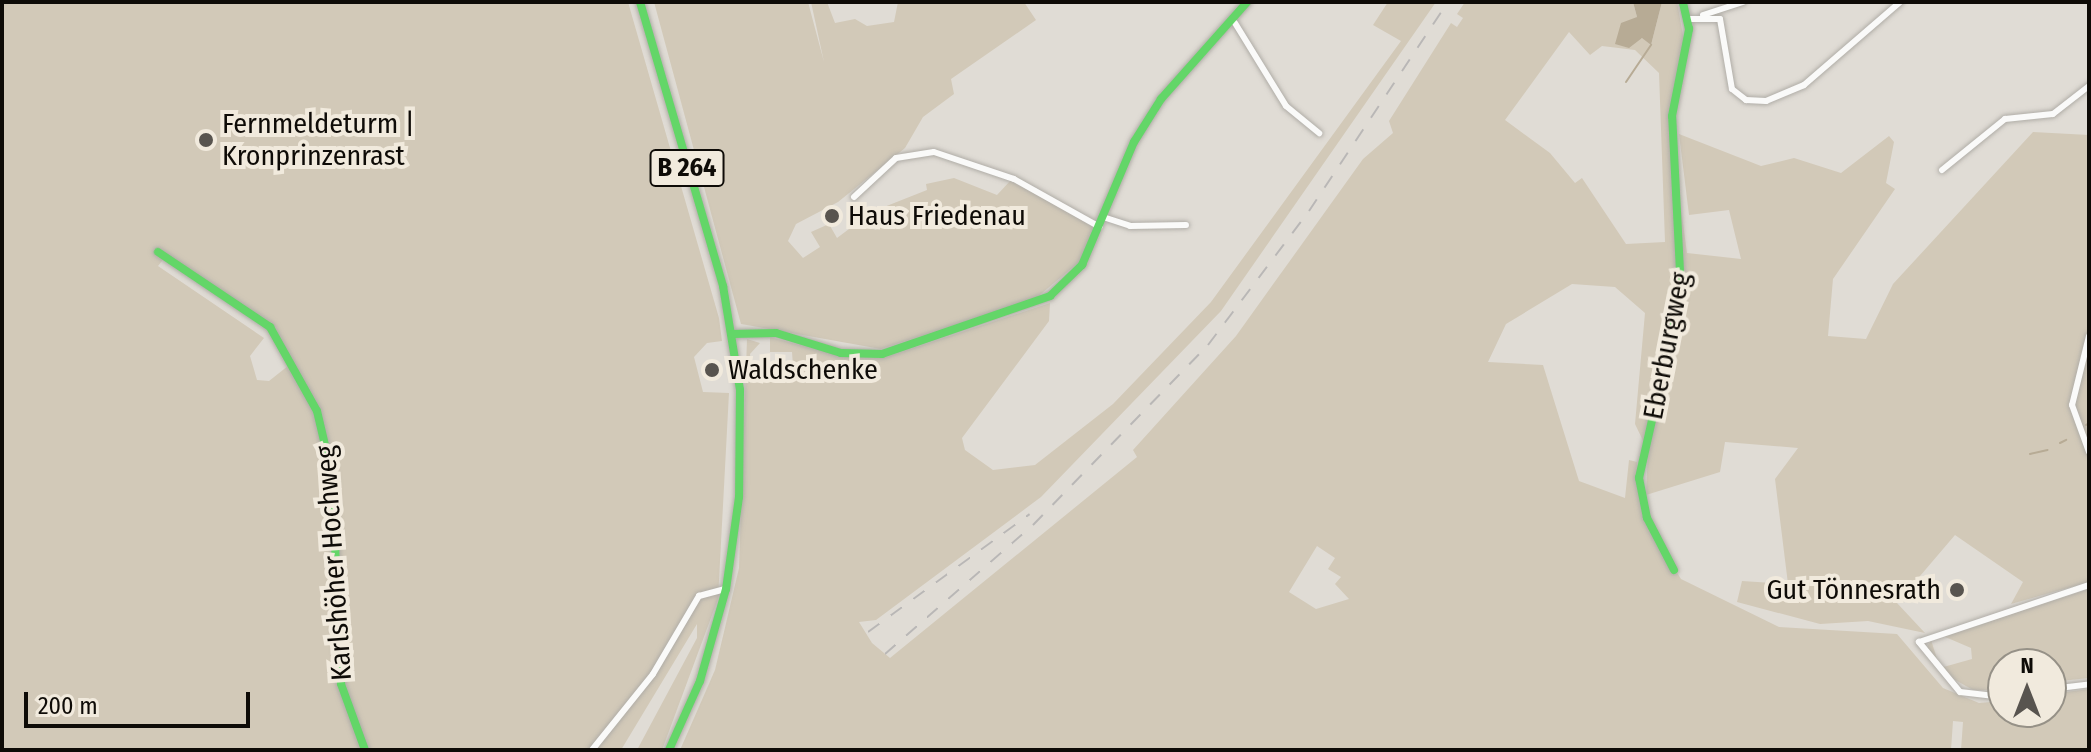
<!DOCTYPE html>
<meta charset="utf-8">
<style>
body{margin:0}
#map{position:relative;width:2091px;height:752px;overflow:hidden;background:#e0dcd5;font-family:"Fira Sans Condensed",sans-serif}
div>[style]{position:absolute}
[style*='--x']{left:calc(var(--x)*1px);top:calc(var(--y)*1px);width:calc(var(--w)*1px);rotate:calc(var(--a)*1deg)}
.green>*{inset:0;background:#d2c9b8}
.water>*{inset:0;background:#b7ab95}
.stream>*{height:2px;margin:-1px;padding:0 1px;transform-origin:1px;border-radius:1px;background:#b7ab95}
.roads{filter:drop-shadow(0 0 2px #b0ada7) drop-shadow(0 0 2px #b0ada7)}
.street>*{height:6px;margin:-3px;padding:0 3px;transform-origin:3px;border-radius:3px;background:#fafaf9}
.fast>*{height:8px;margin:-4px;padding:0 4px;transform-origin:4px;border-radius:4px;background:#63d668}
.rail>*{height:2px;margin-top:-1px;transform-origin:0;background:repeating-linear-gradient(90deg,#b9b7b6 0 14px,transparent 0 28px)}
.dots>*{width:22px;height:22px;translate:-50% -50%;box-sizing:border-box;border:4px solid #f1eadd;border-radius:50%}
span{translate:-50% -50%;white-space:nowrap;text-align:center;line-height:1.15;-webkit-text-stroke:8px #f1eadd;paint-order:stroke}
.shield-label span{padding:2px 6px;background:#f1eadd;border:2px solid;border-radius:6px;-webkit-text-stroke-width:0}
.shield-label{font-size:26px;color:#0e0b07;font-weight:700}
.poi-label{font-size:28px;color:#0e0b07}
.left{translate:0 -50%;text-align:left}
.right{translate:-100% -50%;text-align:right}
.street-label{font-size:28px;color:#0e0b07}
.frame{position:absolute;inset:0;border:4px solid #0e0b07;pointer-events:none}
.north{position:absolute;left:1987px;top:648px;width:80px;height:80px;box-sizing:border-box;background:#f1eadd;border:2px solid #969187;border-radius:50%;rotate:0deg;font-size:22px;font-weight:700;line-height:32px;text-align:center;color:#0e0b07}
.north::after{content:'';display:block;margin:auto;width:28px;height:36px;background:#58544f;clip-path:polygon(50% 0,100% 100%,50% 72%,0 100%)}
.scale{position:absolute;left:24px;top:692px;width:226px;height:36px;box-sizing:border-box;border:4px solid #0e0b07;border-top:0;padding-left:10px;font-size:24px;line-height:28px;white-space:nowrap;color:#0e0b07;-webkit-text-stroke:6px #f1eadd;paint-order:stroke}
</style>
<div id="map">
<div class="green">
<i style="clip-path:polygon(evenodd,2px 2px,628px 2px,719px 318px,722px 341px,707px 343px,694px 357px,703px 392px,729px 393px,718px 599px,662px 750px,637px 750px,697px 638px,697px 624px,621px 750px,2px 750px,2px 2px,165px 257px,278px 336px,293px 362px,269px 381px,257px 380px,250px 356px,264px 338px,158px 266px,165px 257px)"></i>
<i style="clip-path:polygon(654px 2px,808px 2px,824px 62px,811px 2px,827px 2px,835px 23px,855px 19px,867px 26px,894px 22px,898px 2px,1024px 2px,1036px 20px,951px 79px,954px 94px,923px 117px,905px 148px,838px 202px,796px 224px,788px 241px,803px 258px,820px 247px,811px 232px,829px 224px,837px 238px,857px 223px,876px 230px,884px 221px,879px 209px,927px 190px,926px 184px,954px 178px,997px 195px,1011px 180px,1095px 227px,1079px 262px,1035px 299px,881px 349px,741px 324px)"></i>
<i style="clip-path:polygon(evenodd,1388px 2px,1436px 2px,1221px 311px,1041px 497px,876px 620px,859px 622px,872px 643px,890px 658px,1137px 457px,1133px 450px,1236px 336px,1363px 159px,1393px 133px,1389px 121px,1451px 23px,1457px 27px,1463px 18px,1457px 14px,1465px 2px,1633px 2px,1637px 17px,1616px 44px,1643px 38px,1651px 45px,1662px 2px,1677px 2px,1684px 41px,1669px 120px,1687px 253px,1741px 259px,1729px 210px,1689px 215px,1679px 134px,1761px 166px,1794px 158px,1841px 173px,1889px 136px,1894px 142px,1886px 183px,1895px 189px,1833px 279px,1828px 336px,1866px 339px,1893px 284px,2033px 132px,2089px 135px,2089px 329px,2070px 405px,2089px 457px,2089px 582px,2011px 604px,2023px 582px,1955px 535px,1897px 603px,1925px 633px,1868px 621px,1820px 624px,1737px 602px,1742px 581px,1788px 584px,1775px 479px,1798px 448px,1725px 442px,1720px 472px,1646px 495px,1648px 451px,1635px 424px,1645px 313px,1615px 287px,1572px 284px,1506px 324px,1488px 362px,1543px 365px,1579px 481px,1625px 498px,1629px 460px,1637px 462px,1643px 519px,1681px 579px,1779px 627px,1897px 634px,1943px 688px,1979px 703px,2003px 701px,2003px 712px,2051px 712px,2051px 694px,2089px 689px,2089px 750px,1961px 750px,1963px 722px,1953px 721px,1951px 750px,680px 750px,715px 670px,739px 568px,747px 339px,760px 343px,750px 354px,752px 368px,793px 366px,792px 352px,770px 352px,770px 337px,841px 356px,883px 358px,1050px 303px,1049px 321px,962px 438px,965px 450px,993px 470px,1035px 465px,1113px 404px,1211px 302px,1401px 41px,1373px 25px,1388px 2px,1569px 32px,1590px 55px,1602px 46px,1635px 50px,1659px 73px,1665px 242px,1626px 244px,1582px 178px,1575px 183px,1550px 153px,1505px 120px,1569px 32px,1388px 2px,1317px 546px,1335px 558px,1328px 569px,1341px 577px,1335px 584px,1349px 599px,1316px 609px,1289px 592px,1317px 546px)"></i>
<i style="clip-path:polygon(2089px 345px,2089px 445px,2074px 405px)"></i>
<i style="clip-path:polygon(2089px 589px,2089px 678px,2051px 682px,2051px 664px,2003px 664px,2003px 690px,1973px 690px,1950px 677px,1933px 662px,1926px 649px,1931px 640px,1940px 668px,1972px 659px,1971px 648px,1943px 636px)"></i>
</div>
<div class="water">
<i style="clip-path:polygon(1633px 2px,1662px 2px,1651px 45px,1642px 38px,1629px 48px,1615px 44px,1621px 23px,1637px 17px)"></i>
</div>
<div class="stream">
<i style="--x:1626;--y:82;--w:45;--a:-56"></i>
<i style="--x:2086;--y:425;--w:4;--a:-34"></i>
<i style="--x:2060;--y:443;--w:7;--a:-27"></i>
<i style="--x:2030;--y:454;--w:18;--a:-13"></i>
</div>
<div class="roads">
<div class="street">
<i style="--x:1703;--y:15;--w:42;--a:-18"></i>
<i style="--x:1689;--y:19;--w:31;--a:0"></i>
<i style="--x:1720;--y:19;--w:71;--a:80.3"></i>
<i style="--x:1732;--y:89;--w:18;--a:38"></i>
<i style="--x:1746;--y:100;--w:20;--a:3"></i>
<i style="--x:1766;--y:101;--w:41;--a:-22.8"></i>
<i style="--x:1804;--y:85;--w:127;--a:-40.8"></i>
<i style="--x:1235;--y:23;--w:97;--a:58.4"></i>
<i style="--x:1286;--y:106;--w:43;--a:39.3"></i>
<i style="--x:1942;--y:170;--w:81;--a:-39"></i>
<i style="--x:2005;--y:119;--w:48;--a:-5.9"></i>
<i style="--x:2053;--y:114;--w:46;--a:-37.9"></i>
<i style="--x:854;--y:197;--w:57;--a:-42.9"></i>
<i style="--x:896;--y:158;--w:38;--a:-9"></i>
<i style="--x:934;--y:152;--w:84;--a:18.6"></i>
<i style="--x:1014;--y:179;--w:98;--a:29.2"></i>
<i style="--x:1103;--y:217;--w:28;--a:18"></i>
<i style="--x:1130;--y:226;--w:56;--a:-1"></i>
<i style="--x:2089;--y:336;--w:71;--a:103.8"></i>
<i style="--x:2072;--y:405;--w:50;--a:70.1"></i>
<i style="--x:2051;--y:689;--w:38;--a:-7"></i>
<i style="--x:2003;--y:697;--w:43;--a:-173.4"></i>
<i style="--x:1960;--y:692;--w:65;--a:-129.4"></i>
<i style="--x:1919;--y:642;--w:179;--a:-18.5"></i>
<i style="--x:592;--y:750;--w:97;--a:-51.2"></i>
<i style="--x:653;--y:674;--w:91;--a:-59.5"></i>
<i style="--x:699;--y:596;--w:28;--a:-15"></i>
</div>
<div class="fast">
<i style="--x:640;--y:2;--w:296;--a:73.7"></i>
<i style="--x:723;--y:286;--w:105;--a:80.7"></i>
<i style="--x:740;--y:390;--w:107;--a:90.5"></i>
<i style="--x:739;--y:497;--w:93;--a:98"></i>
<i style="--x:726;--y:589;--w:96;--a:105.8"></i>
<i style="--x:700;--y:681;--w:76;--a:114.2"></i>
<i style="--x:158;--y:252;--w:135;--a:33.8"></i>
<i style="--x:270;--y:327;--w:96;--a:60.8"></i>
<i style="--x:317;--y:411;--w:66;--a:76.8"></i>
<i style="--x:332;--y:475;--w:209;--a:87.5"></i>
<i style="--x:341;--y:684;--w:70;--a:70"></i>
<i style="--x:732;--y:334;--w:44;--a:-1.3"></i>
<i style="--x:776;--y:333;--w:68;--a:17.1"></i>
<i style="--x:841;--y:353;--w:41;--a:1.4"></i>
<i style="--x:882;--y:354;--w:178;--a:-19"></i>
<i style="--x:1050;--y:296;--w:45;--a:-44.1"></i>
<i style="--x:1082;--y:265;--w:134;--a:-67.1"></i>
<i style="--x:1134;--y:142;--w:51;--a:-57.9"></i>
<i style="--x:1161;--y:99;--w:130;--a:-48.4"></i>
<i style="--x:1674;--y:570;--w:59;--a:-117.4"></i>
<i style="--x:1647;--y:518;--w:41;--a:-101.3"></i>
<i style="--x:1639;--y:478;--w:192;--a:-77.3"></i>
<i style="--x:1681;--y:291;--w:175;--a:-92.9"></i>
<i style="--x:1672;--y:116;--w:89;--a:-78.9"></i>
<i style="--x:1689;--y:29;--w:28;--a:-103"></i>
</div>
</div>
<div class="rail">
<i style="--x:868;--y:632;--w:200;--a:-36.1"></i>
<i style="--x:885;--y:654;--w:196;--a:-41.1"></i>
<i style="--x:1033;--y:525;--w:251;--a:-45.8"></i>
<i style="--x:1208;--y:345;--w:168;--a:-53"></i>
<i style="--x:1309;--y:211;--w:251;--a:-56.4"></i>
</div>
<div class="dots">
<i style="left:206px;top:140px;background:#58544f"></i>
<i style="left:832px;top:216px;background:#58544f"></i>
<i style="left:712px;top:370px;background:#58544f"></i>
<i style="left:1957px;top:590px;background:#58544f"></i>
</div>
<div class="shield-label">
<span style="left:687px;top:168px">B 264</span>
</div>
<div class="poi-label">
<span class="left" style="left:222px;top:140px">Fernmeldeturm |<br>Kronprinzenrast</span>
<span class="left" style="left:848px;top:216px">Haus Friedenau</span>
<span class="left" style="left:728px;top:370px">Waldschenke</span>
<span class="right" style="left:1941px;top:590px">Gut Tönnesrath</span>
</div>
<div class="street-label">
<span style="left:1667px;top:346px;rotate:-79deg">Eberburgweg</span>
<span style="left:334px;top:563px;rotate:-94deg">Karlshöher Hochweg</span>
</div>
<div class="frame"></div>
<div class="north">N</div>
<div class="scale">200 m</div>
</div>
